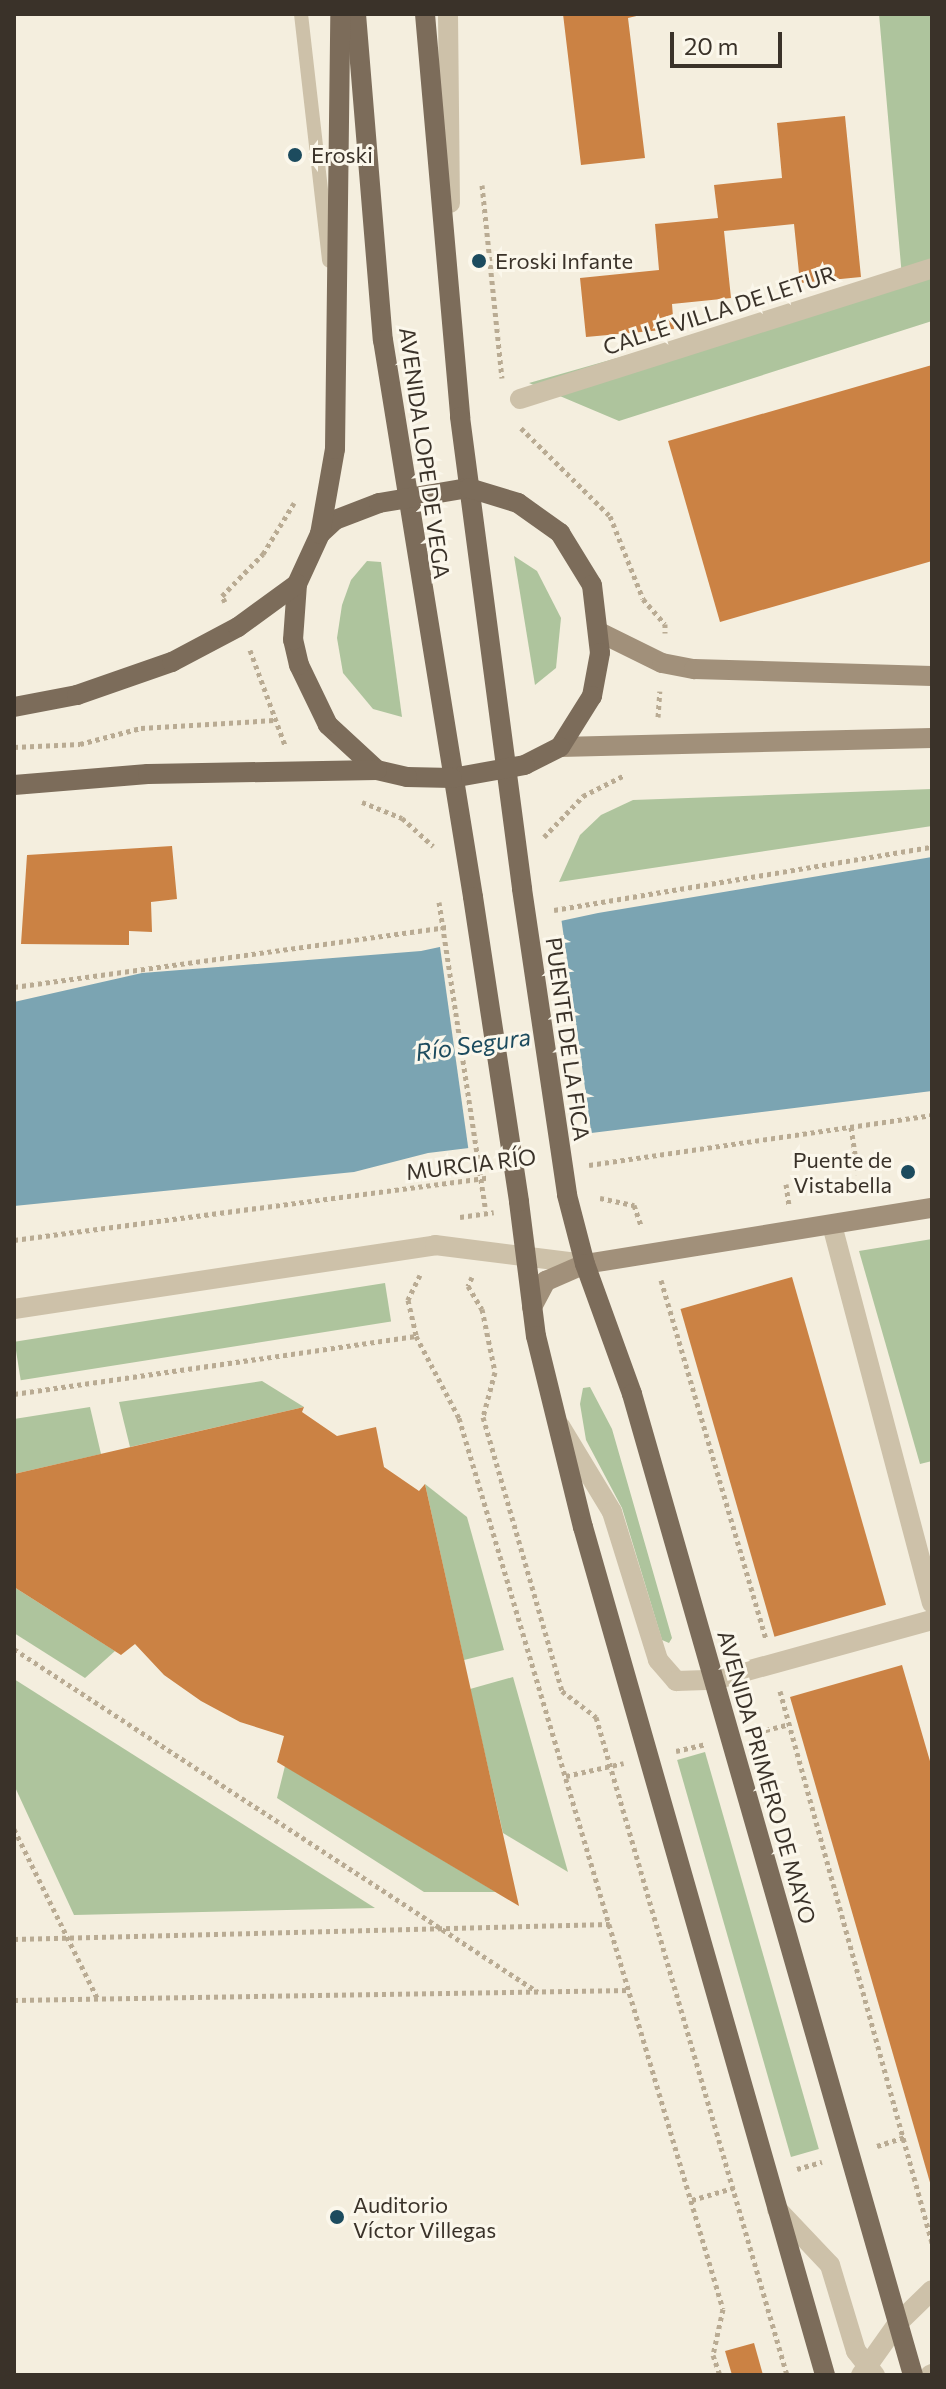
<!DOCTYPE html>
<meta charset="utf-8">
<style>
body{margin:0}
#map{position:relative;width:946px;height:2389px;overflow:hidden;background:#f4eede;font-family:Commissioner,sans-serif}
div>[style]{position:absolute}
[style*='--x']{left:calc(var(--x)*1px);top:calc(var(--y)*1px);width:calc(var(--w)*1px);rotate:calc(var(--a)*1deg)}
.green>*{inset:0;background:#aec49d;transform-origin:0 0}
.water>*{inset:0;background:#7ba4b2}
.pier>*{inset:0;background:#f4eede;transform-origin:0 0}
.building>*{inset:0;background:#cb8244;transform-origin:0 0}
.path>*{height:5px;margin-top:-2.5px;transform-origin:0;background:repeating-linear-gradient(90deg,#b9ab93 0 4px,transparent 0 8px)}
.lane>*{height:14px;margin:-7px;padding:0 7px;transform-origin:7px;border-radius:7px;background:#cdc1a9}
.street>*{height:20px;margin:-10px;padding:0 10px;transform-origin:10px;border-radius:10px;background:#cdc1a9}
.secondary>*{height:20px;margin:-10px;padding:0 10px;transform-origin:10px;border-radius:10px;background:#a1907a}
.primary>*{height:20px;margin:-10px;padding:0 10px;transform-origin:10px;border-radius:10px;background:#7c6c5a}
.path-bridge>*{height:5px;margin-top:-2.5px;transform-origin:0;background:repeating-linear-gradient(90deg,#b9ab93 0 4px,transparent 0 8px)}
.primary-bridge>*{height:20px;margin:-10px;padding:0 10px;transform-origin:10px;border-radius:10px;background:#7c6c5a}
.dots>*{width:22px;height:22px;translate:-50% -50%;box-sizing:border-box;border:4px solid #fbf7eb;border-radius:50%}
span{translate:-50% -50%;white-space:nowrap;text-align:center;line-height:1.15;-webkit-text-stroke:6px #fbf7eb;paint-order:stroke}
.poi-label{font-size:22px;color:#3a3229}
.left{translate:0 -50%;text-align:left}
.right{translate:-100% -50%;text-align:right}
.street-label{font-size:22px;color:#3a3229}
.water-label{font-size:24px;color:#1c4b5e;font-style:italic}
.frame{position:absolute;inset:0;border:16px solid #3a3229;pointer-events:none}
.scale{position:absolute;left:670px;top:32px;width:112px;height:36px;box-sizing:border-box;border:4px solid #3a3229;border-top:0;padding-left:10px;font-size:24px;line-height:28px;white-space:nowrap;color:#3a3229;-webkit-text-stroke:6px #fbf7eb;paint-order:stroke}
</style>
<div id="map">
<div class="green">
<i style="clip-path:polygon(879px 14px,932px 14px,932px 321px,619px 421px,529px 383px,902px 277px)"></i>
<i style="clip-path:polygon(514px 556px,537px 571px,561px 618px,556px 668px,535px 685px)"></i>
<i style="clip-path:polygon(367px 561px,381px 562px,402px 717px,373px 709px,343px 673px,337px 638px,342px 605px,351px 580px)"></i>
<i style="clip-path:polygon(932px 789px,932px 826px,559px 882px,580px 835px,601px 815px,633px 800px)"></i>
<i style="clip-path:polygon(932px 1239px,932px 1461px,920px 1464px,859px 1251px)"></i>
<i style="left:385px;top:1283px;width:39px;height:375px;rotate:81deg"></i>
<i style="clip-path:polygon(262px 1381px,304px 1407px,130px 1447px,119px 1402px)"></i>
<i style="clip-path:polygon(590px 1387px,612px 1429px,672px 1638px,669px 1643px,662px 1640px,622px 1508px,586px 1440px,580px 1404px,583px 1388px)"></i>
<i style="clip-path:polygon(90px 1407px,101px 1454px,14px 1474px,14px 1419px)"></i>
<i style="clip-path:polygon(425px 1484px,467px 1517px,504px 1650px,464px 1660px)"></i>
<i style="clip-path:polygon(14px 1587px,115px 1651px,85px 1678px,14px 1633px)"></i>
<i style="clip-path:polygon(513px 1677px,568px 1872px,503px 1833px,470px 1689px)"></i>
<i style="clip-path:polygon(14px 1679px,375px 1908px,74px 1915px,14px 1785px)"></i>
<i style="left:705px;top:1752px;width:413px;height:29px;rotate:74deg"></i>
<i style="clip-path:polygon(285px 1766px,496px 1892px,424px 1892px,277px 1798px)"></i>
</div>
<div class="water">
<i style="clip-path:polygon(932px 857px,932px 1091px,428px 1153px,354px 1172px,14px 1206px,14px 1002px,142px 973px,421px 951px,598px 913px)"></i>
</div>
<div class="pier">
<i style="left:561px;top:917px;width:224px;height:124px;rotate:82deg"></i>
</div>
<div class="building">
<i style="clip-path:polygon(563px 14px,645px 14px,628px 18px,645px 158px,581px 165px)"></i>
<i style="clip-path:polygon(845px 116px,861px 277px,800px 283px,794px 224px,724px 231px,731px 298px,672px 304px,674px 329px,586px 337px,580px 278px,659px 270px,655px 224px,718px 218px,714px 185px,782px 178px,777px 123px)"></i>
<i style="clip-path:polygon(932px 365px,932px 561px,720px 622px,668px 441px)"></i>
<i style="clip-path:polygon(172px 846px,177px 899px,151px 902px,152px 932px,129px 931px,129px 945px,21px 944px,27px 855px)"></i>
<i style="left:792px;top:1277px;width:341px;height:116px;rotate:74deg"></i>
<i style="clip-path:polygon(304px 1407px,302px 1412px,337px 1436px,376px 1427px,384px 1467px,419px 1491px,425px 1484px,519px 1906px,277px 1762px,284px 1736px,240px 1722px,201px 1701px,164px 1675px,135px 1644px,121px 1655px,14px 1587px,14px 1474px)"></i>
<i style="clip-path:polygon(902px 1665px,932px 1768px,931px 2186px,790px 1697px)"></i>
<i style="clip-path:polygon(754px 2343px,763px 2375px,732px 2375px,725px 2351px)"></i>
</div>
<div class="path">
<i style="--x:482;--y:185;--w:194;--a:84.1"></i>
<i style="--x:521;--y:428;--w:125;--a:44.7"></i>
<i style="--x:610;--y:516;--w:89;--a:68.3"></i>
<i style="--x:643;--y:599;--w:33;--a:49"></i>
<i style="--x:665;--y:624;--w:9;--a:90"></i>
<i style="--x:225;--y:602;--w:7;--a:-117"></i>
<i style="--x:222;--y:596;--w:59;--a:-45.7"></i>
<i style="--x:263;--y:554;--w:60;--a:-58.7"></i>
<i style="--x:250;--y:650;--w:101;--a:69.8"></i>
<i style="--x:658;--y:717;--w:26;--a:-86"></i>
<i style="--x:14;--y:747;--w:66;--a:-2.6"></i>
<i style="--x:80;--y:744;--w:63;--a:-14.7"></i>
<i style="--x:141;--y:728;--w:133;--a:-3.4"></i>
<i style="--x:362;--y:802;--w:43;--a:21.8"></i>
<i style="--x:402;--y:818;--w:42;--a:42.1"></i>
<i style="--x:544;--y:837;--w:57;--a:-46.4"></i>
<i style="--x:583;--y:796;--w:45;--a:-26.6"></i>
<i style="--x:554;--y:910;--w:383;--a:-9.5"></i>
<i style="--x:14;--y:987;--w:439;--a:-7.9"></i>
<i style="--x:851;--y:1127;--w:48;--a:81.5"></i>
<i style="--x:589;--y:1165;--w:347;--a:-8.3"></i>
<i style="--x:786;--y:1184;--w:21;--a:82"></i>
<i style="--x:600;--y:1198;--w:35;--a:12"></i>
<i style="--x:634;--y:1205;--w:21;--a:71"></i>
<i style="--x:460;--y:1217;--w:34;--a:-8"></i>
<i style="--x:14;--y:1240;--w:477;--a:-7.5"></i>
<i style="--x:420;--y:1275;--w:28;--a:116"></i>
<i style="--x:408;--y:1300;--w:37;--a:77"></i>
<i style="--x:416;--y:1336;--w:93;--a:62.3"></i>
<i style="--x:459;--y:1418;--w:929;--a:73.5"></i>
<i style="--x:723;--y:2309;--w:47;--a:102.3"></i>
<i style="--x:713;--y:2355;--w:21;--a:71"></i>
<i style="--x:472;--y:1277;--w:10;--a:114"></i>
<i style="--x:468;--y:1286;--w:27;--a:59"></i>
<i style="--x:482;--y:1309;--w:64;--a:78.3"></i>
<i style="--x:495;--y:1372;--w:47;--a:104.9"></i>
<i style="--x:483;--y:1417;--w:285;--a:73.9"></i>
<i style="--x:562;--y:1691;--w:43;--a:37.4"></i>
<i style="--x:596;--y:1717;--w:685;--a:73.81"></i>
<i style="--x:661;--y:1280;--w:373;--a:73.7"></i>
<i style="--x:14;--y:1394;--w:406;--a:-8.2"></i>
<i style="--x:14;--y:1649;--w:626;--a:33.21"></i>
<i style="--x:780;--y:1691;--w:573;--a:74.6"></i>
<i style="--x:758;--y:1732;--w:30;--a:-14"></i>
<i style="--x:676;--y:1751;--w:31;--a:-13"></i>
<i style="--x:566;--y:1776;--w:59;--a:-12.6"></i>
<i style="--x:14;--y:1829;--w:188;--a:63.8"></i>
<i style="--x:14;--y:1939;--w:596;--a:-1.44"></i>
<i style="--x:14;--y:2000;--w:616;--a:-0.93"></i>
<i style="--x:877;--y:2146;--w:29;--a:-18"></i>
<i style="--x:797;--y:2169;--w:26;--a:-16"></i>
<i style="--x:692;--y:2200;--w:43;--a:-16.3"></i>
</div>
<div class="lane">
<i style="--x:301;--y:14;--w:248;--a:83.5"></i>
</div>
<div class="street">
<i style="--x:448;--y:14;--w:189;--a:89.4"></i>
<i style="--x:520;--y:399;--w:432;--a:-17.6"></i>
<i style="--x:832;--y:1225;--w:391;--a:75.2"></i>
<i style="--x:14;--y:1309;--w:426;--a:-8.6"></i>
<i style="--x:435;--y:1245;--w:151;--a:7.2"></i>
<i style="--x:560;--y:1426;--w:100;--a:58.8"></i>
<i style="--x:612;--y:1512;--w:155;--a:72.7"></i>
<i style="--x:658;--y:1660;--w:28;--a:49"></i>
<i style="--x:676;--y:1681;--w:38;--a:-2"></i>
<i style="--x:714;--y:1680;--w:226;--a:-15.4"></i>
<i style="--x:777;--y:2209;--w:77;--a:46.6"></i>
<i style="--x:830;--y:2265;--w:90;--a:73.2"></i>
<i style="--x:856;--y:2351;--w:31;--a:52"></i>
<i style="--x:861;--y:2375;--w:64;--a:-54.6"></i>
<i style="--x:898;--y:2323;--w:47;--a:-44.1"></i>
<i style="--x:930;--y:2375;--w:2;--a:-27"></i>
</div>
<div class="secondary">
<i style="--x:599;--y:632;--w:70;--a:26.2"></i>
<i style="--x:662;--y:663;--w:33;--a:11"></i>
<i style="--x:694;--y:669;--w:238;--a:1.7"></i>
<i style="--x:560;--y:747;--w:372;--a:-1.4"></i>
<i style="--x:532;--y:1307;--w:30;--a:-62"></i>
<i style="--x:546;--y:1281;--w:43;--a:-23.6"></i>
<i style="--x:585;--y:1264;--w:351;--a:-9.2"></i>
</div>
<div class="primary">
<i style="--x:356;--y:14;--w:327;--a:85.3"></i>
<i style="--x:383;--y:340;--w:564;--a:80.82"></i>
<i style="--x:425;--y:14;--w:405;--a:85"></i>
<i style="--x:460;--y:417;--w:476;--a:82.5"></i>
<i style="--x:320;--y:534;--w:21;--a:-43"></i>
<i style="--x:335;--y:520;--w:47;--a:-21.1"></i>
<i style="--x:379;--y:503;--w:91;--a:-9.5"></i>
<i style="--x:469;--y:488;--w:51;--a:17"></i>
<i style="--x:518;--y:503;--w:52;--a:35.5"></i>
<i style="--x:560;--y:533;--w:61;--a:58.4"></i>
<i style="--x:592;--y:585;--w:68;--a:83.3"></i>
<i style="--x:600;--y:653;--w:44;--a:100.5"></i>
<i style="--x:592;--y:696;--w:60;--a:122.1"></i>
<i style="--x:560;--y:747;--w:39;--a:153"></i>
<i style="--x:525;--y:765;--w:74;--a:169.9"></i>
<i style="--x:452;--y:778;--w:45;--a:-178.7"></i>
<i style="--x:407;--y:777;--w:31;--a:-167"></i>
<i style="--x:377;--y:770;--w:67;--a:-137.4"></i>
<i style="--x:328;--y:725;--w:67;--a:-115.8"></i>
<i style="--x:299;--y:665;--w:26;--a:-103"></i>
<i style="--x:293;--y:640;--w:56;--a:-85.9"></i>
<i style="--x:297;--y:584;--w:55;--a:-65.3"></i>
<i style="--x:320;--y:534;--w:86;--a:-80"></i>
<i style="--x:335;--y:449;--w:435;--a:-89.3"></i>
<i style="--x:14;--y:707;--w:64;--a:-10.8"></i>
<i style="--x:77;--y:695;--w:101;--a:-19.2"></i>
<i style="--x:172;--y:662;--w:75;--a:-27.9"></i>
<i style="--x:238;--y:627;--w:73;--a:-36.1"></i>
<i style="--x:14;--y:785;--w:134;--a:-4.7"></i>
<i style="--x:148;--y:774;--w:229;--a:-1"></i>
<i style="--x:567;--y:1195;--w:71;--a:75.4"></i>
<i style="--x:585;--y:1264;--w:138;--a:70.1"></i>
<i style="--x:632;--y:1394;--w:1020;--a:74.02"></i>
<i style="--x:519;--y:1202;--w:135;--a:82.8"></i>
<i style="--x:536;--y:1336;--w:197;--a:76.2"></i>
<i style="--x:583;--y:1527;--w:882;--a:74.07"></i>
</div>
<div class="path-bridge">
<i style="--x:439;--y:902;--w:308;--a:81.4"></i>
</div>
<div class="primary-bridge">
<i style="--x:522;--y:889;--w:309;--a:81.6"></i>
<i style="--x:473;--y:897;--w:308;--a:81.4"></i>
</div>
<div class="dots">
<i style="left:295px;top:155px;background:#1c4b5e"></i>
<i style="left:479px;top:261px;background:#1c4b5e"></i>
<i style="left:908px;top:1172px;background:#1c4b5e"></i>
<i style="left:337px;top:2217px;background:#1c4b5e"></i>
</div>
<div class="poi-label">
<span class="left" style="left:311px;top:155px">Eroski</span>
<span class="left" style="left:495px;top:261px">Eroski Infante</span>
<span class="right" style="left:892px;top:1172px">Puente de<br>Vistabella</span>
<span class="left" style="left:353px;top:2217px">Auditorio<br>Víctor Villegas</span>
</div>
<div class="street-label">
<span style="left:719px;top:310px;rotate:-18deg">CALLE VILLA DE LETUR</span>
<span style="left:425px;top:453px;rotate:82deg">AVENIDA LOPE DE VEGA</span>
<span style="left:568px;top:1039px;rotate:82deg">PUENTE DE LA FICA</span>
<span style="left:471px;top:1164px;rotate:-7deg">MURCIA RÍO</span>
<span style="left:767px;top:1777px;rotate:74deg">AVENIDA PRIMERO DE MAYO</span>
</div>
<div class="water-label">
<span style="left:473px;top:1044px;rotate:-8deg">Río Segura</span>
</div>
<div class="frame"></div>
<div class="scale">20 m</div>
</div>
